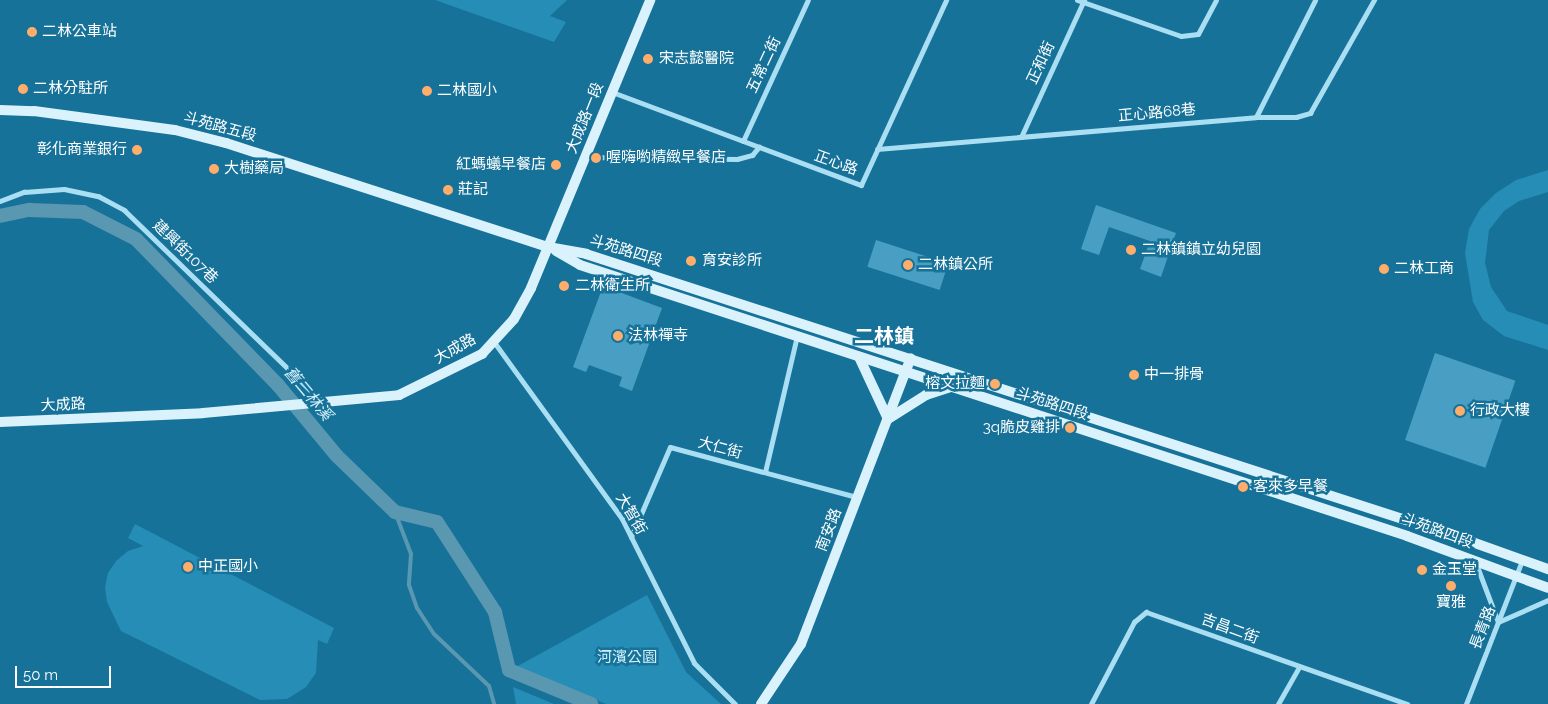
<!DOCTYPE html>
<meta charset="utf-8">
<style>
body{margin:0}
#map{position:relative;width:1548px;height:704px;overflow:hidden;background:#167299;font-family:Raleway,"Noto Sans TC",sans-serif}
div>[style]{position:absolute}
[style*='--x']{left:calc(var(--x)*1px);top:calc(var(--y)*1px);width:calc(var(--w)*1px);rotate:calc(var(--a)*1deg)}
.green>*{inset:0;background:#268db6}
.stream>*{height:4px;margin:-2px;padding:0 2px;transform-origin:2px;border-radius:2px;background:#5a97b0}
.canal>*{height:14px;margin:-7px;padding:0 7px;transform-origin:7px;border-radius:7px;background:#5a97b0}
.building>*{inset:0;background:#489fc3;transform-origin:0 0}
.street>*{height:5px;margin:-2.5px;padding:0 2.5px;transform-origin:2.5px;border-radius:2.5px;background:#aadef2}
.secondary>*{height:10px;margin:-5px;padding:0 5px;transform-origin:5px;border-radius:5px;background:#d9f2fc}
.dots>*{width:14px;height:14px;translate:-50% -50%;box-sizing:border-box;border:2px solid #167299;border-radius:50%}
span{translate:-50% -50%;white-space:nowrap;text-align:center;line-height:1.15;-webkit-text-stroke:5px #167299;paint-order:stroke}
.poi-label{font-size:15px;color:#fff}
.left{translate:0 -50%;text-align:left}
.right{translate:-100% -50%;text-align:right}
.street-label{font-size:15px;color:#fff}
.park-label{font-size:15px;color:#d2f0fc}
.water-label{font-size:16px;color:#d4f0fb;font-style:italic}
.district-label{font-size:20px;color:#fff;font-weight:700}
.scale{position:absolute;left:15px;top:666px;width:96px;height:22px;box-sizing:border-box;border:2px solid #fff;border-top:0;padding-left:6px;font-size:15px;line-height:18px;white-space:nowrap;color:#fff;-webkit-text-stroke:4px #167299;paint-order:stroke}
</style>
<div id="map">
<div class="green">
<i style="clip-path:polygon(435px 0,567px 0,550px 16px,566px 22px,554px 42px)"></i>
<i style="clip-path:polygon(1548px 170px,1548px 192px,1519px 201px,1504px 211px,1489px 230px,1485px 263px,1491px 287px,1507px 311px,1548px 325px,1548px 350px,1504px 336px,1483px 320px,1473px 302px,1465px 253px,1469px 229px,1480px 209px,1496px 193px,1516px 180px)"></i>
<i style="clip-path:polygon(135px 524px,334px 628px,327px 644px,318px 640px,316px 673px,306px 687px,287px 699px,260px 700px,121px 631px,107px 602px,105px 587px,108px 573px,116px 561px,128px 551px,143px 546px,128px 538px)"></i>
<i style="clip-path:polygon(647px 595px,686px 672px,721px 704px,606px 704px,516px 667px)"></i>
<i style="clip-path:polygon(513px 687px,554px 704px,516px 704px)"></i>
</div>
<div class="stream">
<i style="--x:395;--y:512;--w:45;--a:69.1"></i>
<i style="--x:411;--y:554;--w:31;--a:94"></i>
<i style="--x:409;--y:585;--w:24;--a:71"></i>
<i style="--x:417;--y:608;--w:31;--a:57"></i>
<i style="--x:434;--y:634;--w:76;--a:43.4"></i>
<i style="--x:489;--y:686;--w:19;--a:74"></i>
</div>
<div class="canal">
<i style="--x:0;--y:216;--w:30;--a:-12"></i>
<i style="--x:29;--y:210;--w:54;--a:2.1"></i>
<i style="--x:83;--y:212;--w:59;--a:27"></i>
<i style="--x:136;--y:239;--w:204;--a:45.8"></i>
<i style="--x:278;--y:385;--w:92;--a:50.3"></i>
<i style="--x:337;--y:456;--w:81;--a:44"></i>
<i style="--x:395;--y:512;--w:43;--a:13.4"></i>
<i style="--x:437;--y:522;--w:107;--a:57.2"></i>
<i style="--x:495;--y:612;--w:60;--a:76.4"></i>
<i style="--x:509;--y:670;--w:89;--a:22.5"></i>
</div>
<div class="building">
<i style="clip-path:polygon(1096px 205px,1176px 233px,1161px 277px,1140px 269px,1150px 241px,1109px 227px,1099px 255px,1081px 249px)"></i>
<i style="left:876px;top:240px;width:76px;height:28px;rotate:18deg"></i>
<i style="clip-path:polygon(603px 286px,662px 308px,632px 391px,619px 386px,622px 377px,589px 365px,586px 372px,573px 367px)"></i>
<i style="left:1435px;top:353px;width:85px;height:92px;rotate:19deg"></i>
</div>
<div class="street">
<i style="--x:1077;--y:0;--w:110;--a:19.1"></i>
<i style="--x:1181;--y:36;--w:17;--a:-7"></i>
<i style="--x:1198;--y:34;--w:38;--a:-62"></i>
<i style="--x:612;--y:92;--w:266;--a:20.5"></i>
<i style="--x:861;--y:185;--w:204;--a:-65.3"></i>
<i style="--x:1256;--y:117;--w:131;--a:-63.2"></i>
<i style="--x:1021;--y:137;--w:151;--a:-65.3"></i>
<i style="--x:743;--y:141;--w:155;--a:-65.3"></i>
<i style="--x:877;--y:149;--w:380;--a:-4.8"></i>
<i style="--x:1256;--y:117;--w:40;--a:0"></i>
<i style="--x:1296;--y:117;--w:15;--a:-16"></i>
<i style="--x:1310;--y:113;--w:130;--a:-60.5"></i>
<i style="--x:585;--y:157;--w:152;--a:0.8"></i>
<i style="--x:737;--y:159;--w:16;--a:-15"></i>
<i style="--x:752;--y:155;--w:11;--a:-49"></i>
<i style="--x:0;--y:201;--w:26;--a:-21"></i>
<i style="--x:24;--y:192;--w:40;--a:-4.3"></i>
<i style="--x:64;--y:189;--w:35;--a:12"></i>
<i style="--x:98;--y:196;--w:30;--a:28"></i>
<i style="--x:124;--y:210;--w:276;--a:44.1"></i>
<i style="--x:494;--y:342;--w:218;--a:54.1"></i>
<i style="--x:622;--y:519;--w:161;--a:63.4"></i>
<i style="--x:694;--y:663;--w:58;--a:45"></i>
<i style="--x:765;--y:472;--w:140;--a:-76.8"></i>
<i style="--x:631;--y:537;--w:98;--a:-66.6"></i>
<i style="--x:670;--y:447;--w:194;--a:15"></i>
<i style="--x:1475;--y:561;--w:65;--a:69.3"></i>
<i style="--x:1498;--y:622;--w:55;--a:-23.7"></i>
<i style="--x:1091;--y:704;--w:93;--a:-62.3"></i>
<i style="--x:1134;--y:622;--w:16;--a:-40"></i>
<i style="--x:1146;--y:612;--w:277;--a:19.4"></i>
<i style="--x:1278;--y:704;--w:43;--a:-60.4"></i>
<i style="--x:1466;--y:704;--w:155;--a:-68.7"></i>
</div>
<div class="secondary">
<i style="--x:0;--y:110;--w:34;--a:2"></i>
<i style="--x:34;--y:111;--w:142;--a:7.7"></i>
<i style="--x:175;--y:130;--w:53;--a:14.3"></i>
<i style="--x:226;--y:143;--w:338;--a:17.9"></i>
<i style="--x:548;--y:247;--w:39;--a:10"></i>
<i style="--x:586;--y:254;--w:917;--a:17.98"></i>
<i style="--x:1458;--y:537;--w:96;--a:19.6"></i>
<i style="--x:556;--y:251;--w:28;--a:30"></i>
<i style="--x:580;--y:265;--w:870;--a:18.14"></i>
<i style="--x:1407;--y:536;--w:150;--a:20.2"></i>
<i style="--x:859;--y:357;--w:68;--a:64.9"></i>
<i style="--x:888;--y:419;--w:45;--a:-32.3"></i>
<i style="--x:926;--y:395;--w:26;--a:-18"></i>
<i style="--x:0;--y:422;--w:203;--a:-2.5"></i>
<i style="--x:203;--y:413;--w:197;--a:-5.2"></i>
<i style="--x:399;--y:395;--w:93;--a:-26.3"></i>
<i style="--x:482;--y:354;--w:47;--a:-47.6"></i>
<i style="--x:514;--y:319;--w:35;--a:-61"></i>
<i style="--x:531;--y:288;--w:312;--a:-67.5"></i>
<i style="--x:761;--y:704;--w:72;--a:-56.3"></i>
<i style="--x:801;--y:644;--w:306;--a:-69"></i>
</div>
<div class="dots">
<i style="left:32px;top:32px;background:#ffad6b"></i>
<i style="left:648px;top:59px;background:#ffad6b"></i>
<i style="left:23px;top:89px;background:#ffad6b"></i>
<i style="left:427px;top:91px;background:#ffad6b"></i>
<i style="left:137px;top:150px;background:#ffad6b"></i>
<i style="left:596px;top:158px;background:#ffad6b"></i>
<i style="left:556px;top:165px;background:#ffad6b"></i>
<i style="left:214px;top:169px;background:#ffad6b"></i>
<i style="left:448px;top:190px;background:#ffad6b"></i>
<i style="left:1131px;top:250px;background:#ffad6b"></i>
<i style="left:691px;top:261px;background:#ffad6b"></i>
<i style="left:908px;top:265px;background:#ffad6b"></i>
<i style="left:1384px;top:269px;background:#ffad6b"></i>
<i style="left:564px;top:286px;background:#ffad6b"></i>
<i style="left:618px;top:336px;background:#ffad6b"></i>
<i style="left:1134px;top:375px;background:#ffad6b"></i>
<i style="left:995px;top:384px;background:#ffad6b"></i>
<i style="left:1460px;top:411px;background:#ffad6b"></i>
<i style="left:1070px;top:428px;background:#ffad6b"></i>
<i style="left:1243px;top:487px;background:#ffad6b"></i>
<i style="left:188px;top:567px;background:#ffad6b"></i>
<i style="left:1422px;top:570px;background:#ffad6b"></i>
<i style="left:1451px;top:586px;background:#ffad6b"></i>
</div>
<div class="poi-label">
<span class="left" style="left:42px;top:32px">二林公車站</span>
<span class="left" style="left:659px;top:59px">宋志懿醫院</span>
<span class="left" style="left:33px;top:89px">二林分駐所</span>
<span class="left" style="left:437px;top:91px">二林國小</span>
<span class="right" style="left:127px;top:150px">彰化商業銀行</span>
<span class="left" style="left:606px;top:158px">喔嗨喲精緻早餐店</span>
<span class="right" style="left:546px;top:165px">紅螞蟻早餐店</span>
<span class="left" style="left:224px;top:169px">大樹藥局</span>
<span class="left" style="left:458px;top:190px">莊記</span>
<span class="left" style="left:1141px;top:250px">二林鎮鎮立幼兒園</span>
<span class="left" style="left:702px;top:261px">育安診所</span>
<span class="left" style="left:918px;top:265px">二林鎮公所</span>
<span class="left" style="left:1394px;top:269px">二林工商</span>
<span class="left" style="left:575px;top:286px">二林衛生所</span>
<span class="left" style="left:628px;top:336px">法林禪寺</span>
<span class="left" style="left:1144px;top:375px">中一排骨</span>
<span class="right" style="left:985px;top:384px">榕文拉麵</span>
<span class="left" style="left:1470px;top:411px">行政大樓</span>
<span class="right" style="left:1060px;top:428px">3q脆皮雞排</span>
<span class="left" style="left:1253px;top:487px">客來多早餐</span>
<span class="left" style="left:198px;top:567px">中正國小</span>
<span class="left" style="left:1432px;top:570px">金玉堂</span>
<span style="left:1451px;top:603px">寶雅</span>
</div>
<div class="street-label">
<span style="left:1041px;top:63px;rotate:-65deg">正和街</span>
<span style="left:764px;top:65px;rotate:-65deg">五常二街</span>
<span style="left:1157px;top:113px;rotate:-5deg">正心路68巷</span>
<span style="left:585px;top:118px;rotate:-68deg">大成路一段</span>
<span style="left:220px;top:127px;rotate:15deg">斗苑路五段</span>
<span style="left:836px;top:163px;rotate:20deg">正心路</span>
<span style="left:626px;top:251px;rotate:17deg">斗苑路四段</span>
<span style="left:185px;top:252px;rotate:44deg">建興街107巷</span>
<span style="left:455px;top:349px;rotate:-29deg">大成路</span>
<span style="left:1052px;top:404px;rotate:18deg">斗苑路四段</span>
<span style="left:63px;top:405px;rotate:-2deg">大成路</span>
<span style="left:720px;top:448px;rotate:15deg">大仁街</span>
<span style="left:631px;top:514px;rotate:59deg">大智街</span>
<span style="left:829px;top:530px;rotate:-69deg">南安路</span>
<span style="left:1437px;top:531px;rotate:20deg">斗苑路四段</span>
<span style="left:1483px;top:628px;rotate:-69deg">長青路</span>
<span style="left:1230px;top:629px;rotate:20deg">吉昌二街</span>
</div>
<div class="park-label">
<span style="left:627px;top:658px">河濱公園</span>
</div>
<div class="water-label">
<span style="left:308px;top:394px;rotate:50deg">舊二林溪</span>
</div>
<div class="district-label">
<span style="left:884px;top:336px">二林鎮</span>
</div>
<div class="scale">50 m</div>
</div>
